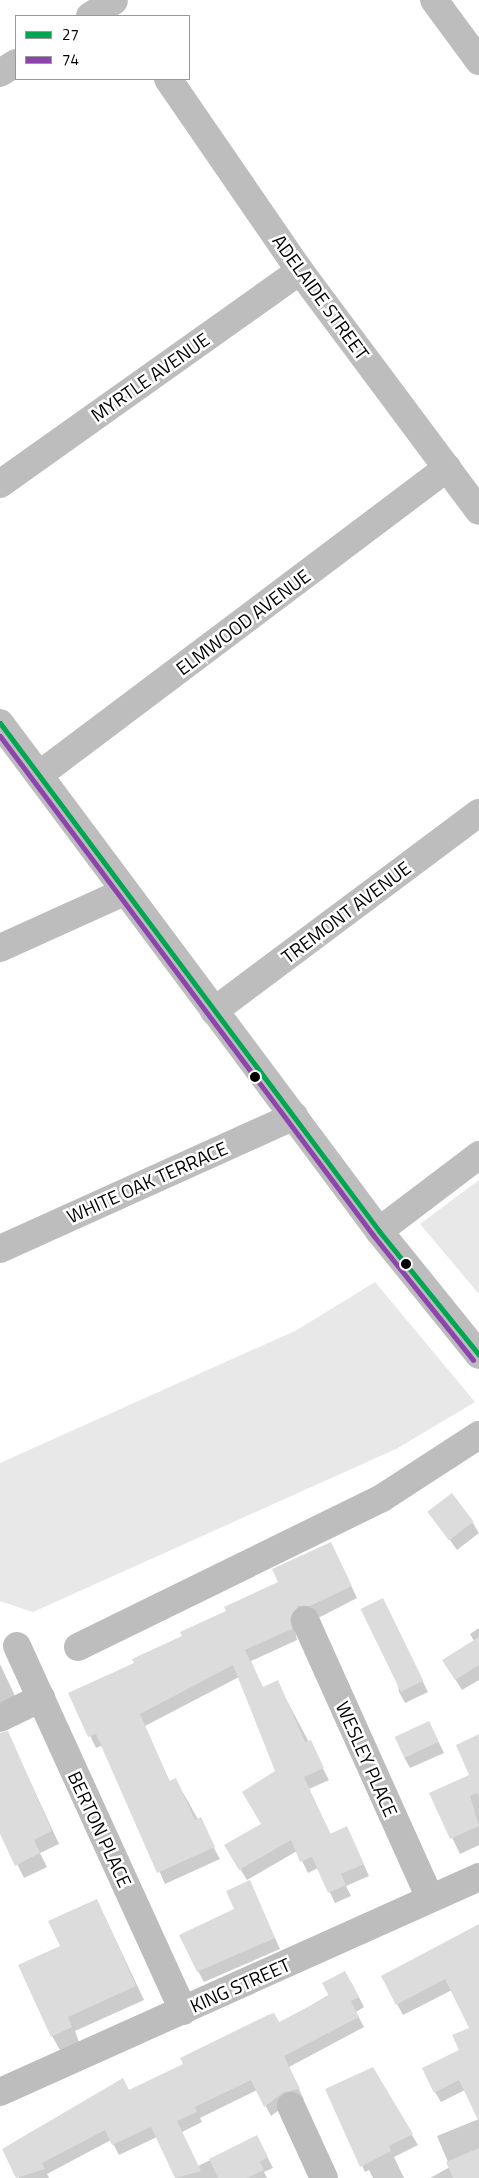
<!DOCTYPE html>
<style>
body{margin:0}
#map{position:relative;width:479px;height:2178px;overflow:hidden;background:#fff;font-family:"Titillium Web",sans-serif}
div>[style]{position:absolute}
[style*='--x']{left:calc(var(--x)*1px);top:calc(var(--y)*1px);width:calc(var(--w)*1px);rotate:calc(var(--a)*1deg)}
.green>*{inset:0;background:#e8e8e8}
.shadow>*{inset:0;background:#0003}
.building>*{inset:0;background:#dcdcdc;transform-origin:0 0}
.minor>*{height:28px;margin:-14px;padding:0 14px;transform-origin:14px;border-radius:14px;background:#bdbdbd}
.bus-1>*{height:5px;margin:-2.5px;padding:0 2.5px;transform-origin:2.5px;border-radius:2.5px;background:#00a651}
.bus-2>*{height:5px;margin:-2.5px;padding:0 2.5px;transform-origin:2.5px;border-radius:2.5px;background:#8e44ad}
.dots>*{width:14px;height:14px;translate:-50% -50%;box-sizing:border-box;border:2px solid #fff;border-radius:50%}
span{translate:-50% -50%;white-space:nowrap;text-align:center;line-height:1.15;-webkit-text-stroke:5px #fff;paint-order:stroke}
.street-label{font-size:19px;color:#000}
.legend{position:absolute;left:15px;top:15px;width:175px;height:65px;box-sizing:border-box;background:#fff;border:1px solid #999;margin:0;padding:6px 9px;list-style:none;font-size:15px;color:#000}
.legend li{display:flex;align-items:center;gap:10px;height:25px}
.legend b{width:25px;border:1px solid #999}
</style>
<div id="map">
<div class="green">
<i style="clip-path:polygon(479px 1180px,479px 1294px,420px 1224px)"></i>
<i style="clip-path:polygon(375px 1282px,475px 1402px,396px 1449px,33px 1612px,0 1601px,0 1463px,297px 1330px)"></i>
</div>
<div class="shadow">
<i style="clip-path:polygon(430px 1512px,473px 1523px,479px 1533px,457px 1550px)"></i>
<i style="clip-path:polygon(331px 1544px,357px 1598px,295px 1630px,297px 1640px,251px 1661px,263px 1688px,277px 1682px,329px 1780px,309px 1789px,331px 1835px,347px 1828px,369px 1876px,346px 1886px,351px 1896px,335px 1903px,318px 1868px,308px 1873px,297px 1851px,247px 1880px,226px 1846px,263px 1824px,277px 1771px,239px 1677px,145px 1726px,170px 1782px,176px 1780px,220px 1859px,165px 1884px,103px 1745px,96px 1748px,70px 1693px,135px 1664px,280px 1583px)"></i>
<i style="clip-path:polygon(388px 1610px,428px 1692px,405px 1703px,399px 1692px)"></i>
<i style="clip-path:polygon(479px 1628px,479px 1680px,462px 1690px,450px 1671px,474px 1641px,470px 1634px)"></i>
<i style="clip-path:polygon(0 1664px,16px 1698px,0 1705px)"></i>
<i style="clip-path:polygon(429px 1722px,444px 1753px,410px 1768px,404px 1757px)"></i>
<i style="clip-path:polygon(8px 1733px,59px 1844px,40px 1853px,47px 1867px,24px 1878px,0 1829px,0 1737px)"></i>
<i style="clip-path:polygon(479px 1735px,479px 1845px,460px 1854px,431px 1794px,471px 1776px)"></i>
<i style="clip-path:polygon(250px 1882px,280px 1949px,204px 1982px,198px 1971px)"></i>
<i style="clip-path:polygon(97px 1900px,144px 2000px,75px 2031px,79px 2042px,60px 2050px,52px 2036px,61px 1947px)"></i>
<i style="clip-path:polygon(479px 1926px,479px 2178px,430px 2178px,450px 2167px,437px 2136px,479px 2119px,465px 2090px,441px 2102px,435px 2092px,471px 2028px,452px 1990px,403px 2015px,382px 1976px)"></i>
<i style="clip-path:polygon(351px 1982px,364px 2007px,356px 2012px,364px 2027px,289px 2067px,304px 2100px,290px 2102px,271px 2116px,257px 2090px,200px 2118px,202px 2122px,182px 2132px,198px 2166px,257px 2137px,273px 2168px,264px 2172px,267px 2178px,176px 2178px,157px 2137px,119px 2155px,111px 2140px,47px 2174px,49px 2178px,19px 2178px,3px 2149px,279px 2024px)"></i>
<i style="clip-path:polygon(373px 2069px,418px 2145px,394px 2157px,404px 2178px,373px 2178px,369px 2170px,365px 2172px,327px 2090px)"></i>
</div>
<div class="building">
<i style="left:452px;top:1493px;width:36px;height:31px;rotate:53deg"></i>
<i style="clip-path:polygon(331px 1542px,352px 1586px,310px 1606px,298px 1606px,290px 1618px,292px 1629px,245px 1650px,263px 1687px,278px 1680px,305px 1742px,311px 1740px,324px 1768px,304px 1777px,330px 1834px,347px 1826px,364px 1864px,341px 1874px,346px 1885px,328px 1893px,312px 1857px,300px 1862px,291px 1840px,239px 1870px,224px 1845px,261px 1824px,242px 1792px,275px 1771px,233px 1665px,140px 1714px,169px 1781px,176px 1778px,195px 1820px,201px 1817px,215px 1847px,157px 1873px,96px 1734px,88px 1737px,68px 1693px,134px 1663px,132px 1659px,182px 1636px,180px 1632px,226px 1611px,224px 1607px,278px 1582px,272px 1569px)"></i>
<i style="left:383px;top:1598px;width:92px;height:25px;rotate:64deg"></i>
<i style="clip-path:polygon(479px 1637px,479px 1665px,455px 1680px,442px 1660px)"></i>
<i style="left:429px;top:1721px;width:23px;height:38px;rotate:65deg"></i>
<i style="clip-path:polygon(8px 1731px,52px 1831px,34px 1840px,40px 1853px,15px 1866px,0 1834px,0 1733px)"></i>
<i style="clip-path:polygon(479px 1734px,479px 1798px,477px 1793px,470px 1796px,479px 1826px,450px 1839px,429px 1793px,469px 1775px,456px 1745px)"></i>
<i style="clip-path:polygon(250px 1880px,275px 1938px,197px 1972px,179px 1935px,234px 1909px,226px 1891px)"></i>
<i style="clip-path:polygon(97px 1899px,136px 1986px,68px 2017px,72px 2027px,51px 2037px,18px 1965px,60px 1946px,48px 1921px)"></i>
<i style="clip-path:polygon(479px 1924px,479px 2122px,459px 2080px,434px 2093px,422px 2068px,459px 2050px,452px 2035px,469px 2028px,445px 1979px,396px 2005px,381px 1976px)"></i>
<i style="clip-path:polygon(345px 1971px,359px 1997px,351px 2001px,359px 2017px,284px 2056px,300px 2089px,284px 2092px,264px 2107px,251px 2080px,195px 2107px,197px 2112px,177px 2121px,201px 2171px,175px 2178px,151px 2127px,112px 2145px,105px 2130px,42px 2163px,45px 2169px,16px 2178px,2px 2149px,123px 2078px,129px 2090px,183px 2064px,180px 2058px,268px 2015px,274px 2013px,279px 2022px,329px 1996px,322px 1983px)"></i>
<i style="clip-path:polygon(373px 2067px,413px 2134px,389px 2146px,391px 2151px,360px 2167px,325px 2089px)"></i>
<i style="clip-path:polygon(257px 2135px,268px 2157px,260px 2162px,264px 2170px,247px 2178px,218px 2178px,209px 2159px)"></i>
<i style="clip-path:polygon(479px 2148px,479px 2178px,453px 2178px,446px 2162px)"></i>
</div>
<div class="minor">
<i style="--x:434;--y:0;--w:76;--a:53.6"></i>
<i style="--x:90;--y:16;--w:28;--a:-32"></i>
<i style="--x:0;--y:73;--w:19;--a:-32"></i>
<i style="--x:168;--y:79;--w:233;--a:55.5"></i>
<i style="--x:300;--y:271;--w:299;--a:53.3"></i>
<i style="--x:0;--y:484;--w:368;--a:-35.4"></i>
<i style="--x:0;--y:723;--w:634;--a:53.27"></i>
<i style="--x:379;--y:1231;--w:159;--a:51.1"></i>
<i style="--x:39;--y:775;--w:511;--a:-36.96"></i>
<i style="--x:0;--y:948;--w:136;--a:-24.3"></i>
<i style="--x:214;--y:1011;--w:331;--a:-36.8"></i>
<i style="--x:379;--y:1231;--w:126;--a:-37.2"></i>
<i style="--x:0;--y:1249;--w:323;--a:-24.3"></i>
<i style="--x:305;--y:1620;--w:305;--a:65.8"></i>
<i style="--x:17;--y:1646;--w:401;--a:65.5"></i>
<i style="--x:78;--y:1647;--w:339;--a:-26.1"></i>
<i style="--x:382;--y:1498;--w:116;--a:-33"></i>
<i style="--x:0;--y:1718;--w:46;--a:-26"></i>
<i style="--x:0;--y:2092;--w:525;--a:-24.17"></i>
<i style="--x:291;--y:2106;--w:79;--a:65.4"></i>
</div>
<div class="bus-1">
<i style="--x:0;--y:723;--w:634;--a:53.27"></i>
<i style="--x:379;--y:1231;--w:159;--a:51.1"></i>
</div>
<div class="bus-2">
<i style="--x:0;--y:736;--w:623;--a:53.22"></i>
<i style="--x:373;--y:1235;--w:160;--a:51.3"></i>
</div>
<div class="dots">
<i style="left:255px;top:1077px;background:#000"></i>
<i style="left:406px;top:1264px;background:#000"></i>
</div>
<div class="street-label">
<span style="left:321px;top:297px;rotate:54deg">ADELAIDE STREET</span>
<span style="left:150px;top:377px;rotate:-35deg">MYRTLE AVENUE</span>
<span style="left:243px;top:622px;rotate:-37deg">ELMWOOD AVENUE</span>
<span style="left:346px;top:912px;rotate:-37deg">TREMONT AVENUE</span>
<span style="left:147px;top:1182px;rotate:-24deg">WHITE OAK TERRACE</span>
<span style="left:367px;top:1759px;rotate:66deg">WESLEY PLACE</span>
<span style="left:100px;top:1829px;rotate:65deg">BERTON PLACE</span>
<span style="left:240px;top:1985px;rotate:-24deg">KING STREET</span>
</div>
<ul class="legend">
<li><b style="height:6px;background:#00a651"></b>27</li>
<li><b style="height:6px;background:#8e44ad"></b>74</li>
</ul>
</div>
